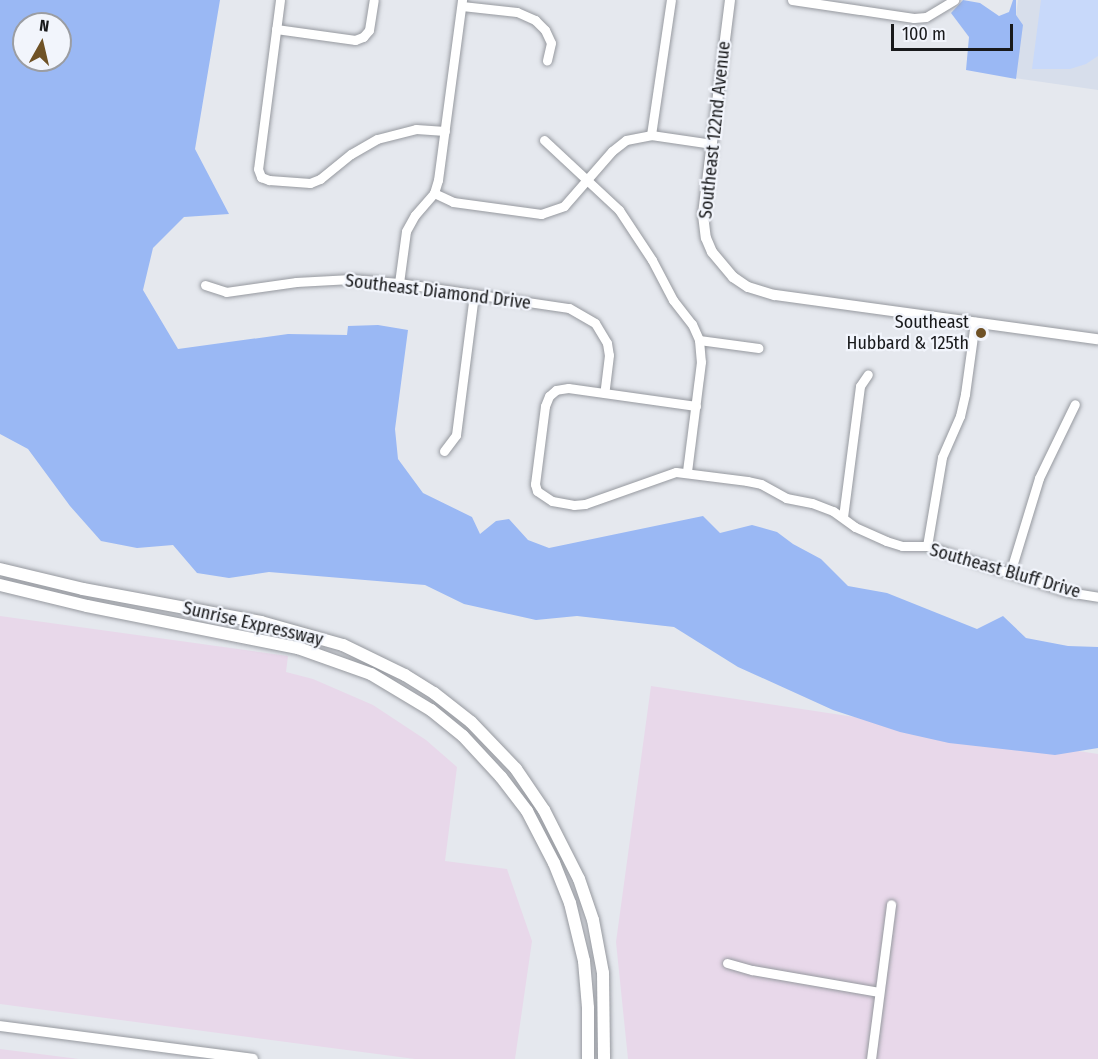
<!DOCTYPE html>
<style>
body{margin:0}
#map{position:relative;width:1098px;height:1059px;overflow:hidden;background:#e5e8ee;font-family:"Fira Sans Condensed",sans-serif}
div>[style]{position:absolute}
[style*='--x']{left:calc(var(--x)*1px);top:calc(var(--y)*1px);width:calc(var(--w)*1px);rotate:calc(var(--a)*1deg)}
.industrial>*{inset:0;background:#e8d8ea}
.built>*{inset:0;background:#d7deeb}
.green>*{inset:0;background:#c8d9fa}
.forest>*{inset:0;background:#9ab8f4}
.roads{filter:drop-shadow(0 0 2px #96999f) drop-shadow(0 0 2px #96999f)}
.minor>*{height:9px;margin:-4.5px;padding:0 4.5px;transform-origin:4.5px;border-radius:4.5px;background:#fff}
.major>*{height:10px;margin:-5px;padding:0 5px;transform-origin:5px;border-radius:5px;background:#fff}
.highway>*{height:12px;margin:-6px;padding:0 6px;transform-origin:6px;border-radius:6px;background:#fff}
.dots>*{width:16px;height:16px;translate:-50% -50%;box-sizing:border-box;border:3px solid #f2f5fc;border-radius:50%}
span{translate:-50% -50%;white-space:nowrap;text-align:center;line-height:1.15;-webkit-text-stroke:4.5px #f2f5fc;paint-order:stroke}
.street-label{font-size:18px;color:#18191b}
.poi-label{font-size:18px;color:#18191b}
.right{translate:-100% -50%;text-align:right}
.north{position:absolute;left:12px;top:12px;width:60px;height:60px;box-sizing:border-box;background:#f2f5fc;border:2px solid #9b9da2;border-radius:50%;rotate:8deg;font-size:16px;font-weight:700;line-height:24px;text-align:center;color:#18191b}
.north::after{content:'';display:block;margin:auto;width:21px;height:27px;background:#6f5226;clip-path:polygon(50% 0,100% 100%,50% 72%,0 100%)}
.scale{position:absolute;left:891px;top:24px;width:122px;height:27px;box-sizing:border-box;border:3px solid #18191b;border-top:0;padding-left:8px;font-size:18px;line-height:21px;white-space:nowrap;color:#18191b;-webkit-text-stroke:4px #f2f5fc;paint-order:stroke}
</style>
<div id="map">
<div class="industrial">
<i style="clip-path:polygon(0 616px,288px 656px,286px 672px,313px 679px,373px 705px,426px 740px,457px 767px,445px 861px,507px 869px,532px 941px,515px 1059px,415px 1059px,0 1004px)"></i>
<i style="clip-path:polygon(651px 686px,1098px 754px,1098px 1059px,628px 1059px,616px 942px)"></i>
<i style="clip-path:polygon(0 1049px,79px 1059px,0 1059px)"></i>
</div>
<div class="built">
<i style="clip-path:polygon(1018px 0,1098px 0,1098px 90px,1008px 77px)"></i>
</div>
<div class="green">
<i style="clip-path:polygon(1041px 0,1098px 0,1098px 56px,1086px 64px,1070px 69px,1032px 69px)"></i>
</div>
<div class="forest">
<i style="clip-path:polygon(evenodd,0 0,220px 0,195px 149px,229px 214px,184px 217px,153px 248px,143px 290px,178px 349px,288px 334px,347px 335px,348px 326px,378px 325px,408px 330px,395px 429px,398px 459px,423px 493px,472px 517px,480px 534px,496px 521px,509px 519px,528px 540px,549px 548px,703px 516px,720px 533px,752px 525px,777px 532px,793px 544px,821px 559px,848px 586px,887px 593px,977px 629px,1003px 616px,1026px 638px,1068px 646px,1098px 647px,1098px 748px,1055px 755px,949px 743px,900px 732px,833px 710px,738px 667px,674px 627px,577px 616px,536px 620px,464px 604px,425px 585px,269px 572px,229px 578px,197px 573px,173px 545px,137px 548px,101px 541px,70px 506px,28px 449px,0 434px,0 0,24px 24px,60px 24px,60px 60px,24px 60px,24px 24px)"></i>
<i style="clip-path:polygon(963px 0,980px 3px,999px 16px,1009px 12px,1013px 0,1016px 0,1016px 15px,1023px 25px,1016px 79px,966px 70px,969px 37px,951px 13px)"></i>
</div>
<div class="roads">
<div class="minor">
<i style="--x:280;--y:0;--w:170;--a:97.4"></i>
<i style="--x:258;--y:169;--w:9;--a:69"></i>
<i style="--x:261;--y:177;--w:9;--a:21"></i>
<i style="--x:269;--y:180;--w:41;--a:4.2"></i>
<i style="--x:310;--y:183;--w:11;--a:-22"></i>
<i style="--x:320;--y:179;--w:40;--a:-39"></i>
<i style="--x:351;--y:154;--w:30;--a:-30"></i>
<i style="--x:377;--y:139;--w:40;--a:-14.4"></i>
<i style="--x:416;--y:129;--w:29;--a:4"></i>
<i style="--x:792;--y:0;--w:123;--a:8.4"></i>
<i style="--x:914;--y:18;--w:12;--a:-5"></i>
<i style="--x:926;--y:17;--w:33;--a:-31"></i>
<i style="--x:462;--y:6;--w:55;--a:6.2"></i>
<i style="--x:517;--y:12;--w:20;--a:24"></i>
<i style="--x:535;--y:20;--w:14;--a:45"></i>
<i style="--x:545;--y:30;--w:14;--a:65"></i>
<i style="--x:551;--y:43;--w:18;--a:103"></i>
<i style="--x:276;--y:29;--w:80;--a:7.9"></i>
<i style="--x:355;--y:40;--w:9;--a:-21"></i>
<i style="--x:363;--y:37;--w:9;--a:-49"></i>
<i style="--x:369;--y:30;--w:30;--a:-81"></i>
<i style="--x:651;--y:135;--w:136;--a:-81.6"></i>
<i style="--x:544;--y:140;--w:103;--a:43"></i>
<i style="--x:619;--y:210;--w:60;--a:56.6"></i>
<i style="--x:652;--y:260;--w:45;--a:62.3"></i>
<i style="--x:673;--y:300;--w:31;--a:52"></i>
<i style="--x:692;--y:324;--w:17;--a:66"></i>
<i style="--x:699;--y:340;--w:22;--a:85"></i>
<i style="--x:701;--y:362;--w:111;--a:97.3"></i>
<i style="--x:434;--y:193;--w:21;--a:25"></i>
<i style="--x:453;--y:202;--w:89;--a:7.8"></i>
<i style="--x:541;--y:214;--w:24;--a:-19"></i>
<i style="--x:564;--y:206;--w:73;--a:-48.9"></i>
<i style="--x:612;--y:151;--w:18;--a:-38"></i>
<i style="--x:626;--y:140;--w:25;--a:-11"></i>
<i style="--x:651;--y:135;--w:62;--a:8.4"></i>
<i style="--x:399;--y:283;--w:52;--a:-82.3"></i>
<i style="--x:406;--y:231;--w:18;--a:-61"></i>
<i style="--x:415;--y:215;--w:29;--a:-49"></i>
<i style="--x:434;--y:193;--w:14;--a:-73"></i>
<i style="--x:438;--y:180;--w:182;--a:-82.4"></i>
<i style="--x:205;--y:285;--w:22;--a:18"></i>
<i style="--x:226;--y:292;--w:71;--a:-8.1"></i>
<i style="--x:296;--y:282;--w:55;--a:-3.1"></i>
<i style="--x:351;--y:279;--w:48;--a:4.8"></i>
<i style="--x:399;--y:283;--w:172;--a:8.4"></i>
<i style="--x:569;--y:308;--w:30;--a:30"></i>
<i style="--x:595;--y:323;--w:23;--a:59"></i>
<i style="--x:607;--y:343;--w:12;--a:81"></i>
<i style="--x:609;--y:355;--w:38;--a:97"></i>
<i style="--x:699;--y:340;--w:60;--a:7.7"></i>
<i style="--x:696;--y:406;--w:129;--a:-172"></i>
<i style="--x:568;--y:388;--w:12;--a:171"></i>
<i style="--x:556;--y:390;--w:9;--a:139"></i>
<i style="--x:549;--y:396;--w:11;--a:112"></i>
<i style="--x:545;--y:406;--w:79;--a:97.3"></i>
<i style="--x:535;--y:484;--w:7;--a:74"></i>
<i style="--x:537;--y:491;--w:18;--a:34"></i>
<i style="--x:552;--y:501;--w:22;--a:10"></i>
<i style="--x:574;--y:505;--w:11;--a:-5"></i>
<i style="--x:585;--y:504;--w:96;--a:-19.4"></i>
<i style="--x:676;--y:472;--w:72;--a:7.2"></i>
<i style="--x:747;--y:481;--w:14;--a:12"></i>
<i style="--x:761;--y:484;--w:29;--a:29"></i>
<i style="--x:786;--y:498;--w:26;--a:11"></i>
<i style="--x:812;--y:503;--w:22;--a:21"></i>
<i style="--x:833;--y:511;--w:27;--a:36"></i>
<i style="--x:855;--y:527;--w:34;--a:24"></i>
<i style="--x:886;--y:541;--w:17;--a:17"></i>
<i style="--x:902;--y:546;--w:25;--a:0"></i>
<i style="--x:927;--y:546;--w:148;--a:18.1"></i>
<i style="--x:1068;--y:592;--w:30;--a:9"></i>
<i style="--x:444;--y:451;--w:20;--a:-53"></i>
<i style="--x:456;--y:435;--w:141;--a:-82.7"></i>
<i style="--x:843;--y:517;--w:132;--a:-82.6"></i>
<i style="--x:860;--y:386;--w:14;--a:-56"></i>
<i style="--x:927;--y:546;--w:90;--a:-80.4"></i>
<i style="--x:942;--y:457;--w:45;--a:-66.3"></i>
<i style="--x:960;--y:416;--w:23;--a:-77"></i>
<i style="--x:965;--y:394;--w:73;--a:-82.1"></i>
<i style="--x:1010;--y:573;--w:99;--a:-73"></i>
<i style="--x:1039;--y:478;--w:82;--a:-64.1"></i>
<i style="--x:727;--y:963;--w:26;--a:16"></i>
<i style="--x:752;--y:970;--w:129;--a:9.8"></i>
<i style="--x:871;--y:1059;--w:156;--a:-82.6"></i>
</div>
<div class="major">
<i style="--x:730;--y:0;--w:217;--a:97.2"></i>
<i style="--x:703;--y:215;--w:23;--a:83"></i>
<i style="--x:706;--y:238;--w:15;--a:67"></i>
<i style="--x:712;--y:252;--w:33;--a:50"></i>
<i style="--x:733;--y:277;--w:18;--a:34"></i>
<i style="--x:748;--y:287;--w:28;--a:17"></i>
<i style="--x:775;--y:295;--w:326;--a:7.8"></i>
<i style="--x:0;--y:1026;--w:255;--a:7.4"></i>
</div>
<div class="highway">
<i style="--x:0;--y:569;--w:85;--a:13.5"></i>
<i style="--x:83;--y:589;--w:181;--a:10.5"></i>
<i style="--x:261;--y:622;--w:85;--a:15.7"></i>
<i style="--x:343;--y:645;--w:69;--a:25.8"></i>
<i style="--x:405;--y:675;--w:34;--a:32"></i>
<i style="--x:434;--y:693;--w:47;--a:38.1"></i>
<i style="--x:471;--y:722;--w:65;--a:46.2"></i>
<i style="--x:516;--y:769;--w:50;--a:55.7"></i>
<i style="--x:544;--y:810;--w:77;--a:63.1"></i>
<i style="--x:579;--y:879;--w:43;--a:71.1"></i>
<i style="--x:593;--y:920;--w:54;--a:79.3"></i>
<i style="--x:603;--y:973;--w:86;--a:89.3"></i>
<i style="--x:0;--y:585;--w:89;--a:13.6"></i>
<i style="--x:87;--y:606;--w:215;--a:11.3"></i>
<i style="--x:298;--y:648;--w:77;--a:19.6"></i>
<i style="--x:371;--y:674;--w:70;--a:31"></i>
<i style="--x:431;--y:710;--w:41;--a:39.1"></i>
<i style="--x:463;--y:736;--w:56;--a:47.2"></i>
<i style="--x:501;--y:777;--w:43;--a:52.6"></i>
<i style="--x:527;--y:811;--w:59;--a:62.6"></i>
<i style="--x:554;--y:863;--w:43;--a:68.2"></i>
<i style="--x:570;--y:903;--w:60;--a:76.4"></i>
<i style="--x:584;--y:961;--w:47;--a:85.1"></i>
<i style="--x:588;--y:1008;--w:51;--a:90"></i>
</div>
</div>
<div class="dots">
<i style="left:981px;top:333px;background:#6f5226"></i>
</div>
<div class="street-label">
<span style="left:715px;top:130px;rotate:-84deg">Southeast 122nd Avenue</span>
<span style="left:438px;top:292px;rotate:7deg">Southeast Diamond Drive</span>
<span style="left:1005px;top:571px;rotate:16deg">Southeast Bluff Drive</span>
<span style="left:253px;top:624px;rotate:13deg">Sunrise Expressway</span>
</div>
<div class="poi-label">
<span class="right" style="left:969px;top:333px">Southeast<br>Hubbard &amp; 125th</span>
</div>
<div class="north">N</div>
<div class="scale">100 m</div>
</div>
